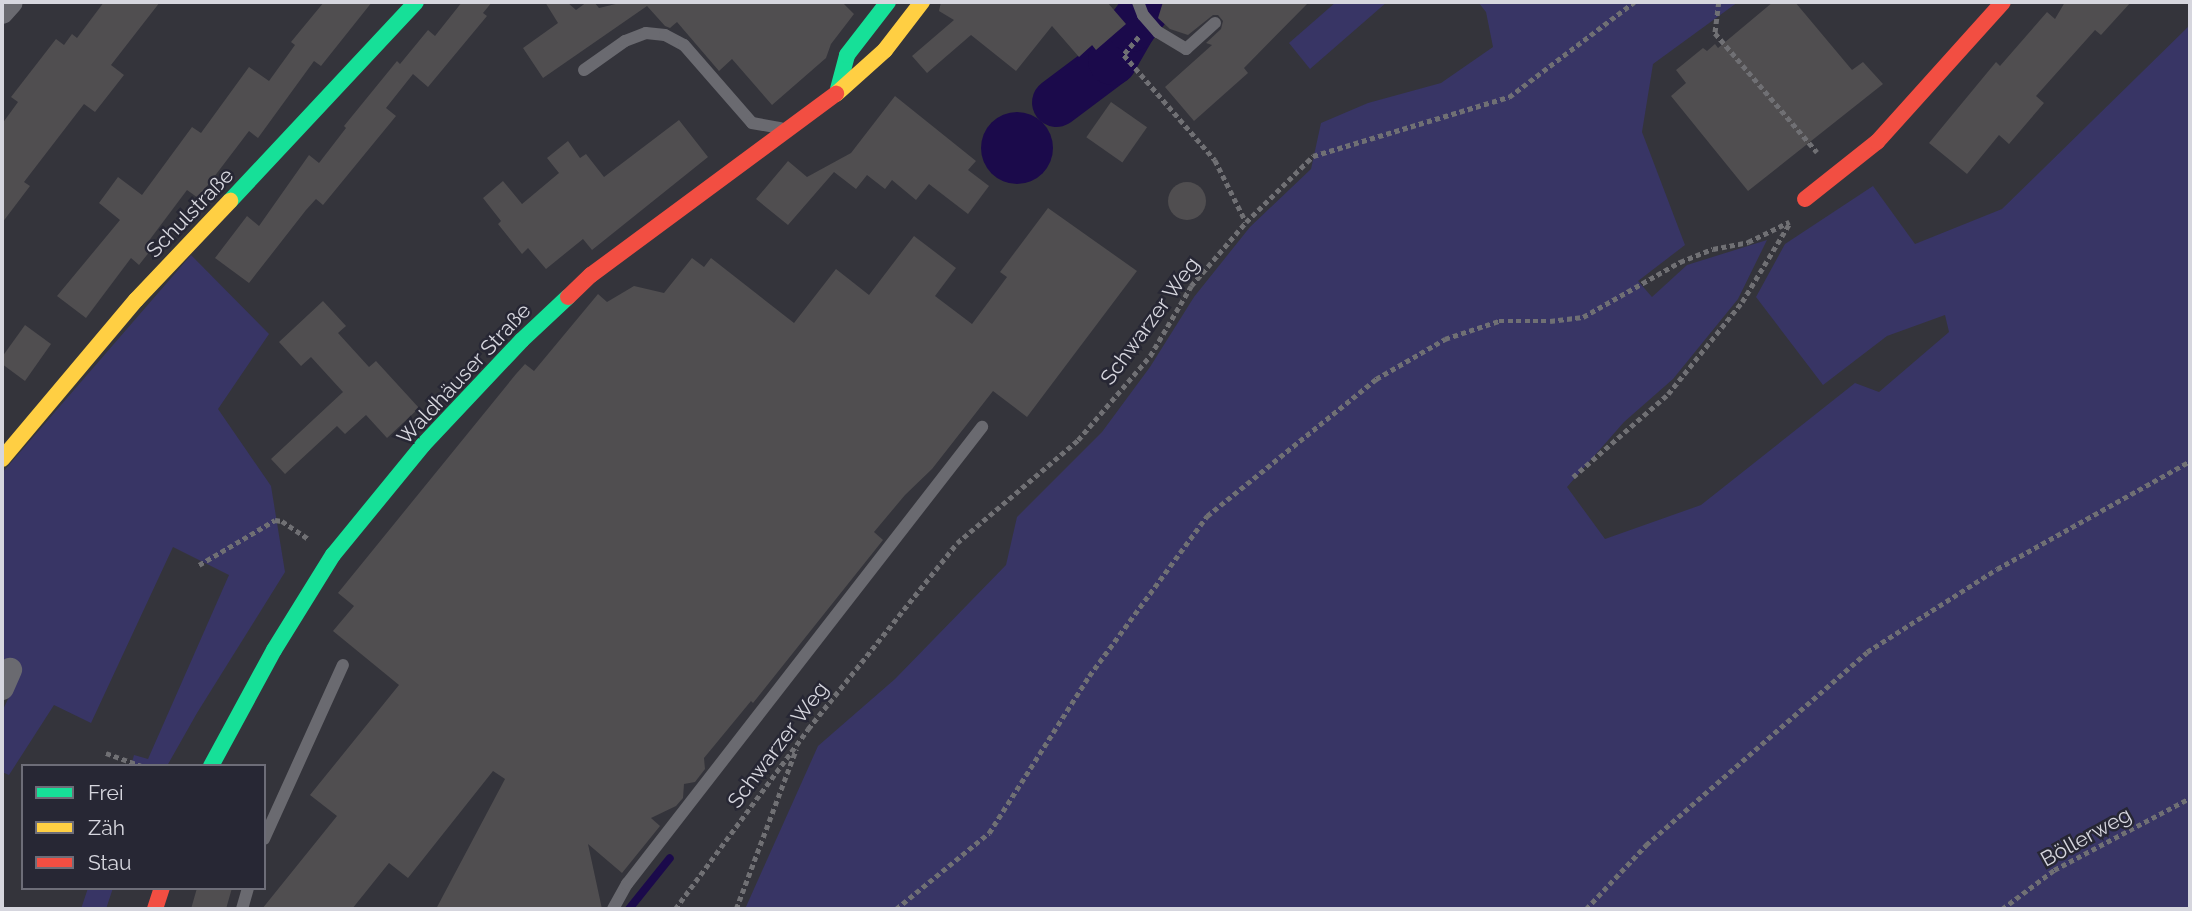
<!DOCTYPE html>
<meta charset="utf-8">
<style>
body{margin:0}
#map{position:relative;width:2192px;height:911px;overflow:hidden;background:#34343b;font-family:Raleway,sans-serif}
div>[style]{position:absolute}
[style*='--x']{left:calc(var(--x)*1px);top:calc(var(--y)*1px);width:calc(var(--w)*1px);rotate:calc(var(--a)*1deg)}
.green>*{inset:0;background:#383565}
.water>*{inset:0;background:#1b0a4b}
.round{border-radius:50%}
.stream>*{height:8px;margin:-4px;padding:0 4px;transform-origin:4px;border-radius:4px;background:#1b0a4b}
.river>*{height:49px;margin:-24.5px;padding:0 24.5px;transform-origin:24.5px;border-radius:24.5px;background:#1b0a4b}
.building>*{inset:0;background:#504e50;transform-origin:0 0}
.path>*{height:4.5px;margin-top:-2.25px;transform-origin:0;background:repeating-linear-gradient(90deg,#707074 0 5px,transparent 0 8.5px)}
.lane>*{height:12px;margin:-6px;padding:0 6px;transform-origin:6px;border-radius:6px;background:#6a6a70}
.street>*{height:24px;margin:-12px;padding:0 12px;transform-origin:12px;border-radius:12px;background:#6a6a70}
.fast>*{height:16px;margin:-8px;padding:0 8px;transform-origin:8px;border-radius:8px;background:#16e098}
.slow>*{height:16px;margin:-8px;padding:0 8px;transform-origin:8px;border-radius:8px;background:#ffcf43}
.jam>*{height:16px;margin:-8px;padding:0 8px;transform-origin:8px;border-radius:8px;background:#f24e42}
span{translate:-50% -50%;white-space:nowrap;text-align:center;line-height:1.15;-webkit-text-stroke:5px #272734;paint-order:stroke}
.street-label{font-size:21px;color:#d6d6de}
.frame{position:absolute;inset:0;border:4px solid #d6d6de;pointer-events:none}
.legend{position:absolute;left:21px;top:764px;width:245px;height:126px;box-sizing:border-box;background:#272734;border:2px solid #6d6d78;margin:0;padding:9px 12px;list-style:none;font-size:21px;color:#d6d6de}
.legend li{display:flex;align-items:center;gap:14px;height:35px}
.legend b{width:35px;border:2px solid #6d6d78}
</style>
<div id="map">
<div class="green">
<i style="clip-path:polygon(1336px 2px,1387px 2px,1310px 69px,1289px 43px)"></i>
<i style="clip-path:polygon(1478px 2px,1738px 2px,1653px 64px,1642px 132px,1685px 245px,1638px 281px,1652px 297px,1687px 265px,1767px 240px,1738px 299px,1673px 379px,1624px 422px,1567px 487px,1605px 539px,1701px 505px,1855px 383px,1879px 392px,1949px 332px,1945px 315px,1887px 336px,1823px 385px,1756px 297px,1785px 244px,1873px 186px,1915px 244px,2002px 209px,2190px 25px,2190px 909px,745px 909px,818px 746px,895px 679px,1006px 565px,1017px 517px,1102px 432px,1150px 367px,1194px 297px,1250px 227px,1311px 169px,1321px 123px,1368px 103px,1441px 83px,1493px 47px,1486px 12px)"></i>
<i style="clip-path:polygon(191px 255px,269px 334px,218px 409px,271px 486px,285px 572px,197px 713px,167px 766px,131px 766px,134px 755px,148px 759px,229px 575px,173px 547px,91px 723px,54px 705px,9px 775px,2px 772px,2px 712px,12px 690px,2px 685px,2px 473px)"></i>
<i style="clip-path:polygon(88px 888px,113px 888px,106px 909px,81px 909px)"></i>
</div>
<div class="water">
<i class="round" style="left:981px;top:112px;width:72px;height:72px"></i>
</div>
<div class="stream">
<i style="--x:629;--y:909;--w:65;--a:-51.2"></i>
</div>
<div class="river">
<i style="--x:1056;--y:102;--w:70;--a:-36.9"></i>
<i style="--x:1112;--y:60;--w:38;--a:-60"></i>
<i style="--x:1131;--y:27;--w:31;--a:-53"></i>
</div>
<div class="building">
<i style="clip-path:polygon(104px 2px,160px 2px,111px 65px,124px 75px,95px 112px,84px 104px,24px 182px,30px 186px,2px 223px,2px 124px,18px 102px,11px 97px,56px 39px,64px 45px,72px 34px,77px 38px)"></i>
<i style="clip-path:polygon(324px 2px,372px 2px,321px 66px,314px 61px,258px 138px,249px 131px,198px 198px,187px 190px,148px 242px,154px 246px,139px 265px,131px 258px,86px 318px,57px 296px,120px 220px,99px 203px,118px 177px,142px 195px,192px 127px,201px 133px,249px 67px,269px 81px,295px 45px,291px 42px)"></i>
<i style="clip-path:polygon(462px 2px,492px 2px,483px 13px,487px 16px,428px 87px,413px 74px,386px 108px,396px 116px,323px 205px,316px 199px,306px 210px,249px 283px,215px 258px,247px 216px,259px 226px,309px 155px,319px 163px,346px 128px,344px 126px,397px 61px,400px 64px,428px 30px,435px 36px)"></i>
<i style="clip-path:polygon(545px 2px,567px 2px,576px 10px,587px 2px,594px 2px,599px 8px,624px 2px,842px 2px,854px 14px,831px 44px,826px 58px,772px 105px,732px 59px,719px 71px,677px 22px,670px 28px,665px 26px,647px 6px,543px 78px,523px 48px,558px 23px)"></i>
<i style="clip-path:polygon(941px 2px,1107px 2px,1126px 24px,1096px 50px,1092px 45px,1079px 57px,1052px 26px,1016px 71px,971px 35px,927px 73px,912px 56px,954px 20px,939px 11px)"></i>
<i style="clip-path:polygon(1163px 2px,1309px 2px,1244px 68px,1248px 73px,1194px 121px,1165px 87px,1212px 45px,1206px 43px,1221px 29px,1223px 21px,1218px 15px,1213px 15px,1188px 35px,1170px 29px,1158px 18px)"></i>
<i style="clip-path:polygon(1773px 2px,1795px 2px,1852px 70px,1863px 62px,1883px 84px,1748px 191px,1671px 96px,1686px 83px,1676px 70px,1703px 48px,1707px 51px,1715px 44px,1718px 48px)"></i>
<i style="clip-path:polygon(2065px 2px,2131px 2px,2101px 35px,2095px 30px,2036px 96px,2044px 103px,2009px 144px,1999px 135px,1967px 174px,1929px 143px,1996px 62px,2000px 66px,2047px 12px,2055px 19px)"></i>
<i style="clip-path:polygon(895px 96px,976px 161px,968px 170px,989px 186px,968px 214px,929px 184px,916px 200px,892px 180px,885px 189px,867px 175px,856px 189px,834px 172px,788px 225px,756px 199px,788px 161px,807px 177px,851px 153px)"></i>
<i style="left:1111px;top:102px;width:44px;height:43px;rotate:35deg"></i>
<i style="clip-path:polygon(679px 120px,708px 157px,592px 250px,583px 239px,546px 269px,528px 248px,522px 254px,498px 224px,501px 221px,483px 198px,503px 181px,522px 204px,559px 173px,547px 158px,568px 141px,580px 158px,586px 154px,604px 177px)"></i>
<i class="round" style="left:1168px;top:182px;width:38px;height:38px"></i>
<i style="clip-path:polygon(1048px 208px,1137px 271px,1027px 417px,993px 391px,932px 469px,905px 495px,874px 532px,883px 540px,753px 703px,751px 701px,704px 758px,705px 769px,695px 782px,684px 784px,683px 798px,676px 806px,651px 818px,660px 826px,622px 873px,588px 844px,602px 909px,436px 909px,505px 779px,493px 771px,408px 878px,389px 863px,352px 909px,262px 909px,337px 816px,310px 795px,399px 685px,333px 631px,354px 606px,338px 593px,516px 374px,525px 364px,534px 371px,598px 294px,607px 302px,634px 286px,664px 293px,692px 258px,704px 267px,711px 258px,794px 323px,836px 269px,869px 295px,914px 236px,956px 268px,935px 296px,972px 324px,1007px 277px,1000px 272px)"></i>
<i style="clip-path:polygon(323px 301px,346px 326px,338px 333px,369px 367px,376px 361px,419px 408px,387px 438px,366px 415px,345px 434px,337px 426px,285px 474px,271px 459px,343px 392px,311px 357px,301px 366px,279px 342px)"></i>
<i style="clip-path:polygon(25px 325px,51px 344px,25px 381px,2px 364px,2px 357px)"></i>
<i style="clip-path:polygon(197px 888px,232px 888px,226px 909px,191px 909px)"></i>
</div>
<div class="path">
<i style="--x:1719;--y:2;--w:31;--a:97"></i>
<i style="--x:1715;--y:33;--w:157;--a:49.4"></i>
<i style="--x:1139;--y:37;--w:23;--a:130"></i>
<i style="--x:1124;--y:55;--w:139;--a:49.1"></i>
<i style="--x:1215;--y:160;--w:69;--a:63.4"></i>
<i style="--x:1573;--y:477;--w:126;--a:-41.1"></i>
<i style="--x:1668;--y:394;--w:118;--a:-51.2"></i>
<i style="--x:1742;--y:302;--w:91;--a:-58.9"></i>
<i style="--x:199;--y:565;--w:88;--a:-30.6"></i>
<i style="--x:275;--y:520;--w:7;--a:8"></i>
<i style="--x:282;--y:521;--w:32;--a:34"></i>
<i style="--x:106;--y:753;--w:37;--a:20"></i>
<i style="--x:675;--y:909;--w:224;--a:-53.5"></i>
<i style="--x:808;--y:729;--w:238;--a:-51.3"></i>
<i style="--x:957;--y:543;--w:159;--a:-40.4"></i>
<i style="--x:1078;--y:440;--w:111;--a:-49.4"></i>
<i style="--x:1150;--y:356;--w:81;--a:-59.6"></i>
<i style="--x:1191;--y:286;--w:84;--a:-49.3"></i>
<i style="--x:1246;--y:222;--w:94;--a:-44.6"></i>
<i style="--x:1313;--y:156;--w:205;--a:-16.8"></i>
<i style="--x:1509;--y:97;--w:157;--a:-37.2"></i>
<i style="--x:736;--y:909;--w:171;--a:-69.4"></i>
<i style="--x:896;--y:909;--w:120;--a:-39.3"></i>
<i style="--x:989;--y:833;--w:186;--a:-57.5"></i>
<i style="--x:1089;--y:676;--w:199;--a:-53.6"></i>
<i style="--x:1207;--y:516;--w:218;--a:-39"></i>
<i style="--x:1376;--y:379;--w:80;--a:-30.1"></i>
<i style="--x:1445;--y:339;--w:57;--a:-18.4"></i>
<i style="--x:1499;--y:321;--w:51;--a:0"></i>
<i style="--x:1550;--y:321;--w:33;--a:-7"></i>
<i style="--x:1583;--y:317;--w:112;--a:-29.6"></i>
<i style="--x:1680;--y:262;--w:35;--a:-22"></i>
<i style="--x:1713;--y:249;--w:36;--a:-11"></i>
<i style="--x:1748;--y:242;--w:46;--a:-26"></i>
<i style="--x:1586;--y:909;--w:88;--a:-46.8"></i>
<i style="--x:1646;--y:845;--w:293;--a:-41.1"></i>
<i style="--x:1867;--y:652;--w:154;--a:-32.6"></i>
<i style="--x:1997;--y:569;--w:221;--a:-29.2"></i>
<i style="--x:2002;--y:909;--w:65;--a:-36.9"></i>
<i style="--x:2054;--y:870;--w:154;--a:-27.9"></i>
</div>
<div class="lane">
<i style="--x:1138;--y:2;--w:14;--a:69"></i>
<i style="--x:1143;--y:15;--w:23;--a:49"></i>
<i style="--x:1158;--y:32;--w:33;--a:31"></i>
<i style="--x:1186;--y:49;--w:39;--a:-42"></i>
<i style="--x:584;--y:70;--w:50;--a:-35.3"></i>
<i style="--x:625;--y:41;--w:22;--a:-21"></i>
<i style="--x:646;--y:33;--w:19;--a:6"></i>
<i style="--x:665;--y:35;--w:21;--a:28"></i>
<i style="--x:684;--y:45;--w:103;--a:48.9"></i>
<i style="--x:752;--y:123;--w:29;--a:10"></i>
<i style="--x:264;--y:839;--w:191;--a:-65.6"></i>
<i style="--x:242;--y:909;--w:22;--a:-74"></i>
<i style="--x:613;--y:909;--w:29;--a:-61"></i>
<i style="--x:627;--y:884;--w:579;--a:-52.16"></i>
</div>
<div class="street">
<i style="--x:2;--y:12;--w:13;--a:-48"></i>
<i style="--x:2;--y:688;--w:20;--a:-66"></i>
</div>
<div class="fast">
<i style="--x:838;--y:89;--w:35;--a:-75"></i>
<i style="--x:847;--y:55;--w:67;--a:-52.3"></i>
<i style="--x:230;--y:201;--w:272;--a:-46.9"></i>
<i style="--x:211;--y:766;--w:132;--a:-61.5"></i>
<i style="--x:274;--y:650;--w:112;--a:-58.2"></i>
<i style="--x:333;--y:555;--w:142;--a:-50.7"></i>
<i style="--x:423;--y:445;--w:144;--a:-46.7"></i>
<i style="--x:522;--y:340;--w:63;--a:-43.1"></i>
</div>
<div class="slow">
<i style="--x:836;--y:94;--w:66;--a:-41.9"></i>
<i style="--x:885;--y:50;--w:61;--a:-52.4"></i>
<i style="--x:2;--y:459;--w:208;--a:-49.9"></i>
<i style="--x:136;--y:300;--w:137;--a:-46.5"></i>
</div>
<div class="jam">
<i style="--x:1805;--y:199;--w:92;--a:-38.4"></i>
<i style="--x:1877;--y:142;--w:188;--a:-48"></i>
<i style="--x:568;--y:297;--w:32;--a:-44"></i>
<i style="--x:591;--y:275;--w:305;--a:-36.5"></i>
<i style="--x:155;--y:909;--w:22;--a:-72"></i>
</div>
<div class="street-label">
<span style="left:190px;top:213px;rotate:-46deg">Schulstraße</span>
<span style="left:1150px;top:321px;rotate:-54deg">Schwarzer Weg</span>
<span style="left:464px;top:374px;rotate:-47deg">Waldhäuser Straße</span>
<span style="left:778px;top:745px;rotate:-53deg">Schwarzer Weg</span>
<span style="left:2086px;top:837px;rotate:-29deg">Böllerweg</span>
</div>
<div class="frame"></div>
<ul class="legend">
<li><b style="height:9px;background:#16e098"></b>Frei</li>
<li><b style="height:9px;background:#ffcf43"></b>Zäh</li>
<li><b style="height:9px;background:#f24e42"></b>Stau</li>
</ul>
</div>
